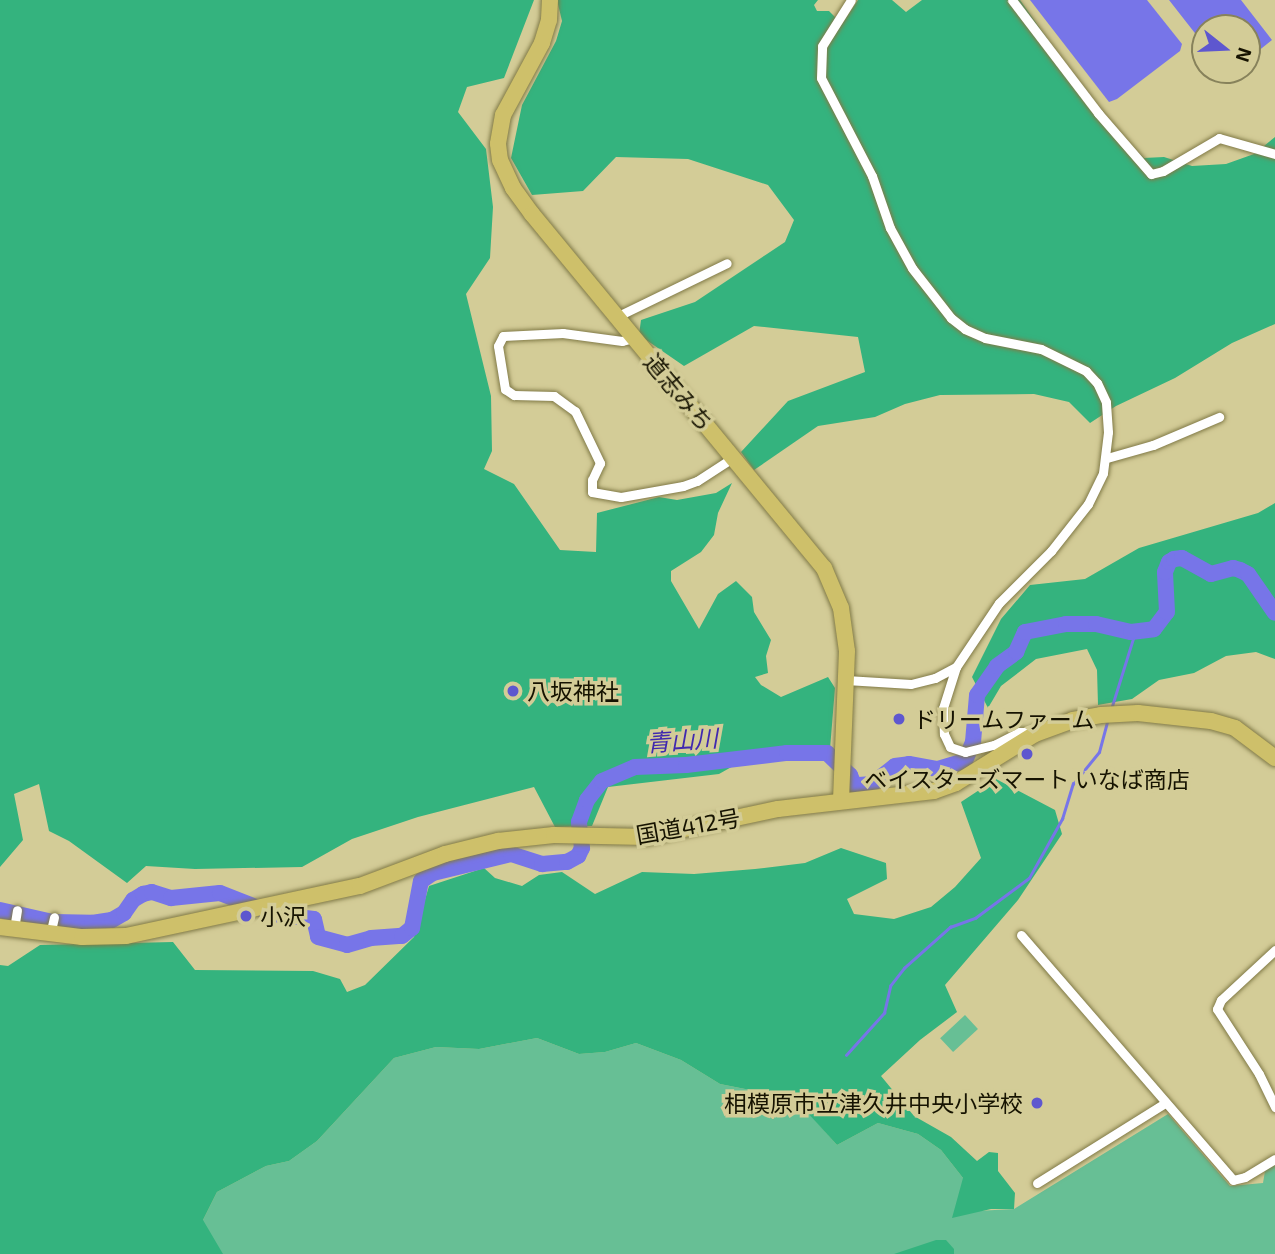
<!DOCTYPE html>
<meta charset="utf-8">
<style>
body{margin:0}
#map{position:relative;width:1275px;height:1254px;overflow:hidden;background:#d3cc97;font-family:"Exo 2","Noto Sans JP",sans-serif}
div>[style]{position:absolute}
[style*='--x']{left:calc(var(--x)*1px);top:calc(var(--y)*1px);width:calc(var(--w)*1px);rotate:calc(var(--a)*1deg)}
.green>*{inset:0;background:#67bf95;transform-origin:0 0}
.forest>*{inset:0;background:#34b37e}
.water>*{inset:0;background:#7775e8}
.stream>*{height:2.5px;margin:-1.25px;padding:0 1.25px;transform-origin:1.25px;border-radius:1.25px;background:#7775e8}
.river>*{height:16px;margin:-8px;padding:0 8px;transform-origin:8px;border-radius:8px;background:#7775e8}
.roads{filter:drop-shadow(0 0 2px #817a47) drop-shadow(0 0 2px #817a47)}
.minor>*{height:9px;margin:-4.5px;padding:0 4.5px;transform-origin:4.5px;border-radius:4.5px;background:#fff}
.trunk>*{height:16px;margin:-8px;padding:0 8px;transform-origin:8px;border-radius:8px;background:#cec06a}
.dots>*{width:19px;height:19px;translate:-50% -50%;box-sizing:border-box;border:4px solid #d3cc97;border-radius:50%}
span{translate:-50% -50%;white-space:nowrap;text-align:center;line-height:1.15;-webkit-text-stroke:7px #d3cc97;paint-order:stroke}
.street-label{font-size:23px;color:#161301}
.poi-label{font-size:23px;color:#161301}
.left{translate:0 -50%;text-align:left}
.right{translate:-100% -50%;text-align:right}
.water-label{font-size:24px;color:#4028af;font-style:italic}
.north{position:absolute;left:1191px;top:14px;width:70px;height:70px;box-sizing:border-box;background:#d3cc97;border:2px solid #87825b;border-radius:50%;rotate:108deg;font-size:19px;font-weight:700;line-height:28px;text-align:center;color:#161301}
.north::after{content:'';display:block;margin:auto;width:24px;height:32px;background:#5e57cf;clip-path:polygon(50% 0,100% 100%,50% 72%,0 100%)}
</style>
<div id="map">
<div class="green">
<i style="left:965px;top:1015px;width:19px;height:34px;rotate:47deg"></i>
<i style="clip-path:polygon(537px 1038px,579px 1054px,605px 1052px,636px 1043px,681px 1060px,720px 1084px,796px 1099px,837px 1145px,878px 1123px,918px 1134px,941px 1150px,963px 1178px,976px 1211px,1014px 1209px,1168px 1114px,1230px 1186px,1263px 1183px,1265px 1171px,1275px 1165px,1275px 1254px,172px 1254px,203px 1220px,217px 1192px,266px 1166px,289px 1161px,317px 1141px,394px 1058px,436px 1047px,479px 1049px)"></i>
</div>
<div class="forest">
<i style="clip-path:polygon(0 0,534px 0,504px 78px,467px 87px,458px 112px,486px 149px,493px 207px,490px 258px,466px 294px,491px 396px,492px 451px,484px 469px,514px 484px,560px 550px,596px 552px,597px 513px,659px 497px,677px 500px,716px 493px,732px 483px,718px 513px,714px 535px,701px 552px,671px 571px,671px 581px,699px 629px,718px 594px,736px 581px,752px 597px,754px 612px,771px 640px,766px 656px,768px 673px,755px 677px,761px 685px,781px 697px,828px 677px,835px 688px,830px 749px,758px 752px,719px 774px,608px 787px,592px 826px,555px 827px,534px 787px,418px 817px,352px 839px,302px 867px,195px 869px,146px 866px,127px 883px,69px 841px,49px 831px,39px 784px,14px 794px,23px 840px,0 867px)"></i>
<i style="clip-path:polygon(557px 0,818px 0,814px 5px,817px 11px,829px 11px,842px 24px,858px 0,892px 0,906px 12px,922px 0,1020px 0,1106px 122px,1144px 158px,1164px 157px,1192px 166px,1226px 164px,1254px 154px,1275px 137px,1275px 324px,1232px 343px,1175px 378px,1116px 406px,1090px 423px,1069px 402px,1034px 394px,940px 395px,905px 404px,875px 417px,818px 426px,754px 470px,741px 452px,788px 401px,865px 372px,858px 337px,754px 326px,684px 366px,639px 335px,641px 320px,695px 302px,785px 242px,794px 220px,768px 185px,688px 159px,616px 157px,583px 191px,532px 195px,511px 158px,522px 105px,556px 41px,562px 21px)"></i>
<i style="clip-path:polygon(1275px 503px,1275px 659px,1256px 652px,1226px 656px,1194px 673px,1159px 680px,1132px 699px,1098px 705px,1097px 670px,1087px 649px,1036px 659px,1001px 686px,988px 708px,972px 677px,1001px 619px,1030px 585px,1085px 579px,1139px 548px,1258px 513px)"></i>
<i style="clip-path:polygon(996px 779px,1055px 810px,1062px 834px,1018px 900px,945px 985px,957px 1012px,920px 1040px,881px 1076px,914px 1116px,951px 1137px,977px 1161px,989px 1152px,998px 1153px,998px 1171px,1015px 1193px,1014px 1209px,991px 1209px,952px 1218px,963px 1178px,941px 1150px,918px 1134px,878px 1123px,837px 1145px,795px 1099px,720px 1084px,681px 1060px,636px 1043px,605px 1052px,579px 1054px,537px 1038px,479px 1049px,436px 1047px,394px 1058px,317px 1141px,289px 1161px,266px 1166px,217px 1192px,203px 1220px,223px 1254px,0 1254px,0 965px,8px 966px,40px 945px,173px 942px,195px 970px,313px 971px,340px 979px,347px 992px,365px 985px,414px 937px,429px 886px,484px 868px,495px 878px,522px 886px,539px 875px,562px 872px,595px 894px,642px 872px,694px 874px,755px 869px,805px 863px,841px 848px,886px 863px,887px 879px,847px 899px,854px 914px,894px 919px,931px 907px,955px 887px,981px 858px,961px 802px)"></i>
<i style="clip-path:polygon(936px 1240px,946px 1240px,954px 1249px,954px 1254px,894px 1254px)"></i>
</div>
<div class="water">
<i style="clip-path:polygon(1030px 0,1147px 0,1182px 44px,1180px 51px,1117px 99px,1109px 102px)"></i>
<i style="clip-path:polygon(1169px 0,1241px 0,1272px 40px,1247px 60px,1247px 28px,1205px 28px,1205px 46px)"></i>
</div>
<div class="stream">
<i style="--x:1112;--y:706;--w:77;--a:-72.7"></i>
<i style="--x:846;--y:1055;--w:57;--a:-47.9"></i>
<i style="--x:884;--y:1013;--w:28;--a:-77"></i>
<i style="--x:890;--y:986;--w:23;--a:-52"></i>
<i style="--x:904;--y:968;--w:62;--a:-41.7"></i>
<i style="--x:950;--y:927;--w:27;--a:-20"></i>
<i style="--x:975;--y:918;--w:67;--a:-36.5"></i>
<i style="--x:1029;--y:878;--w:68;--a:-60.8"></i>
<i style="--x:1062;--y:819;--w:37;--a:-73"></i>
<i style="--x:1073;--y:784;--w:41;--a:-50.9"></i>
<i style="--x:1099;--y:752;--w:30;--a:-75"></i>
</div>
<div class="river">
<i style="--x:0;--y:910;--w:54;--a:12.8"></i>
<i style="--x:53;--y:922;--w:39;--a:1"></i>
<i style="--x:92;--y:923;--w:20;--a:-9"></i>
<i style="--x:112;--y:920;--w:14;--a:-30"></i>
<i style="--x:124;--y:913;--w:16;--a:-55"></i>
<i style="--x:133;--y:900;--w:12;--a:-31"></i>
<i style="--x:143;--y:894;--w:9;--a:-13"></i>
<i style="--x:152;--y:892;--w:20;--a:18"></i>
<i style="--x:171;--y:898;--w:49;--a:-5.8"></i>
<i style="--x:220;--y:893;--w:58;--a:21.3"></i>
<i style="--x:274;--y:914;--w:40;--a:7.1"></i>
<i style="--x:314;--y:919;--w:18;--a:77"></i>
<i style="--x:318;--y:937;--w:30;--a:15"></i>
<i style="--x:347;--y:945;--w:25;--a:-16"></i>
<i style="--x:371;--y:938;--w:31;--a:-4"></i>
<i style="--x:402;--y:936;--w:13;--a:-39"></i>
<i style="--x:412;--y:928;--w:48;--a:-79.2"></i>
<i style="--x:421;--y:881;--w:14;--a:-34"></i>
<i style="--x:433;--y:873;--w:80;--a:-13.7"></i>
<i style="--x:511;--y:854;--w:33;--a:18"></i>
<i style="--x:542;--y:864;--w:25;--a:-5"></i>
<i style="--x:567;--y:862;--w:13;--a:-29"></i>
<i style="--x:578;--y:856;--w:9;--a:-63"></i>
<i style="--x:582;--y:848;--w:26;--a:-97"></i>
<i style="--x:579;--y:822;--w:23;--a:-70"></i>
<i style="--x:587;--y:800;--w:24;--a:-52"></i>
<i style="--x:602;--y:781;--w:36;--a:-23"></i>
<i style="--x:635;--y:767;--w:51;--a:-2.2"></i>
<i style="--x:686;--y:765;--w:102;--a:-6.8"></i>
<i style="--x:787;--y:753;--w:40;--a:0"></i>
<i style="--x:827;--y:753;--w:32;--a:44"></i>
<i style="--x:850;--y:775;--w:11;--a:68"></i>
<i style="--x:854;--y:785;--w:5;--a:0"></i>
<i style="--x:859;--y:785;--w:13;--a:-4"></i>
<i style="--x:872;--y:784;--w:29;--a:-38"></i>
<i style="--x:895;--y:766;--w:14;--a:-8"></i>
<i style="--x:909;--y:764;--w:29;--a:10"></i>
<i style="--x:938;--y:769;--w:28;--a:-17"></i>
<i style="--x:965;--y:761;--w:21;--a:-67"></i>
<i style="--x:973;--y:742;--w:47;--a:-85.1"></i>
<i style="--x:977;--y:695;--w:35;--a:-55"></i>
<i style="--x:997;--y:666;--w:24;--a:-36"></i>
<i style="--x:1016;--y:652;--w:22;--a:-66"></i>
<i style="--x:1025;--y:632;--w:42;--a:-11"></i>
<i style="--x:1066;--y:624;--w:30;--a:0"></i>
<i style="--x:1096;--y:624;--w:36;--a:13"></i>
<i style="--x:1131;--y:632;--w:23;--a:-7"></i>
<i style="--x:1154;--y:629;--w:21;--a:-53"></i>
<i style="--x:1167;--y:612;--w:40;--a:-92.9"></i>
<i style="--x:1165;--y:572;--w:11;--a:-68"></i>
<i style="--x:1169;--y:562;--w:6;--a:-31"></i>
<i style="--x:1174;--y:559;--w:8;--a:-7"></i>
<i style="--x:1182;--y:558;--w:33;--a:29"></i>
<i style="--x:1211;--y:574;--w:23;--a:-15"></i>
<i style="--x:1233;--y:568;--w:7;--a:16"></i>
<i style="--x:1240;--y:570;--w:9;--a:27"></i>
<i style="--x:1248;--y:574;--w:47;--a:55.3"></i>
</div>
<div class="roads">
<div class="minor">
<i style="--x:1012;--y:0;--w:142;--a:52.7"></i>
<i style="--x:1098;--y:113;--w:81;--a:49"></i>
<i style="--x:1151;--y:174;--w:12;--a:-14"></i>
<i style="--x:1163;--y:171;--w:65;--a:-30.5"></i>
<i style="--x:1219;--y:138;--w:58;--a:15.9"></i>
<i style="--x:616;--y:317;--w:123;--a:-25.9"></i>
<i style="--x:633;--y:338;--w:11;--a:165"></i>
<i style="--x:622;--y:341;--w:60;--a:-172.3"></i>
<i style="--x:563;--y:333;--w:60;--a:177.1"></i>
<i style="--x:503;--y:336;--w:11;--a:117"></i>
<i style="--x:498;--y:346;--w:44;--a:80.8"></i>
<i style="--x:505;--y:389;--w:11;--a:34"></i>
<i style="--x:514;--y:395;--w:40;--a:1.4"></i>
<i style="--x:554;--y:396;--w:26;--a:36"></i>
<i style="--x:575;--y:411;--w:58;--a:64.3"></i>
<i style="--x:600;--y:463;--w:19;--a:115"></i>
<i style="--x:592;--y:480;--w:12;--a:90"></i>
<i style="--x:592;--y:492;--w:29;--a:10"></i>
<i style="--x:621;--y:497;--w:63;--a:-10.1"></i>
<i style="--x:683;--y:486;--w:15;--a:-20"></i>
<i style="--x:697;--y:481;--w:44;--a:-33"></i>
<i style="--x:1107;--y:458;--w:48;--a:-15.8"></i>
<i style="--x:1153;--y:445;--w:72;--a:-23"></i>
<i style="--x:956;--y:667;--w:43;--a:107.6"></i>
<i style="--x:943;--y:708;--w:26;--a:88"></i>
<i style="--x:944;--y:734;--w:14;--a:65"></i>
<i style="--x:950;--y:747;--w:16;--a:18"></i>
<i style="--x:965;--y:752;--w:30;--a:-14"></i>
<i style="--x:994;--y:745;--w:28;--a:-27"></i>
<i style="--x:1019;--y:732;--w:6;--a:0"></i>
<i style="--x:1025;--y:732;--w:6;--a:51"></i>
<i style="--x:846;--y:680;--w:65;--a:3.5"></i>
<i style="--x:911;--y:684;--w:25;--a:-14"></i>
<i style="--x:935;--y:678;--w:24;--a:-28"></i>
<i style="--x:956;--y:667;--w:77;--a:-56.1"></i>
<i style="--x:999;--y:603;--w:74;--a:-45"></i>
<i style="--x:1051;--y:551;--w:60;--a:-51.8"></i>
<i style="--x:1088;--y:504;--w:34;--a:-64"></i>
<i style="--x:1103;--y:473;--w:41;--a:-83"></i>
<i style="--x:1108;--y:432;--w:30;--a:-94"></i>
<i style="--x:1106;--y:402;--w:21;--a:-115"></i>
<i style="--x:1097;--y:383;--w:16;--a:-133"></i>
<i style="--x:1086;--y:371;--w:50;--a:-153.9"></i>
<i style="--x:1041;--y:349;--w:57;--a:-168.9"></i>
<i style="--x:985;--y:338;--w:22;--a:-156"></i>
<i style="--x:965;--y:329;--w:18;--a:-142"></i>
<i style="--x:951;--y:318;--w:63;--a:-128"></i>
<i style="--x:912;--y:268;--w:46;--a:-118.8"></i>
<i style="--x:890;--y:228;--w:55;--a:-109.1"></i>
<i style="--x:872;--y:176;--w:110;--a:-117.5"></i>
<i style="--x:821;--y:78;--w:32;--a:-88"></i>
<i style="--x:822;--y:46;--w:54;--a:-57.8"></i>
<i style="--x:52;--y:926;--w:9;--a:-77"></i>
<i style="--x:14;--y:929;--w:19;--a:-81"></i>
<i style="--x:1021;--y:935;--w:324;--a:49.1"></i>
<i style="--x:1233;--y:1180;--w:12;--a:-14"></i>
<i style="--x:1245;--y:1177;--w:35;--a:-31"></i>
<i style="--x:1275;--y:950;--w:74;--a:137.2"></i>
<i style="--x:1221;--y:1000;--w:10;--a:114"></i>
<i style="--x:1217;--y:1009;--w:77;--a:57.1"></i>
<i style="--x:1259;--y:1074;--w:37;--a:64"></i>
<i style="--x:1037;--y:1183;--w:151;--a:-32"></i>
</div>
<div class="trunk">
<i style="--x:550;--y:0;--w:20;--a:93"></i>
<i style="--x:549;--y:20;--w:24;--a:107"></i>
<i style="--x:542;--y:43;--w:82;--a:118.4"></i>
<i style="--x:503;--y:115;--w:29;--a:100"></i>
<i style="--x:498;--y:144;--w:16;--a:83"></i>
<i style="--x:500;--y:160;--w:31;--a:65"></i>
<i style="--x:513;--y:188;--w:32;--a:54"></i>
<i style="--x:532;--y:214;--w:459;--a:50.5"></i>
<i style="--x:824;--y:568;--w:43;--a:67"></i>
<i style="--x:841;--y:608;--w:43;--a:82.1"></i>
<i style="--x:847;--y:651;--w:150;--a:92.3"></i>
<i style="--x:0;--y:927;--w:83;--a:7"></i>
<i style="--x:82;--y:937;--w:44;--a:-1.3"></i>
<i style="--x:126;--y:936;--w:239;--a:-12.1"></i>
<i style="--x:360;--y:886;--w:91;--a:-20.6"></i>
<i style="--x:445;--y:854;--w:55;--a:-13.8"></i>
<i style="--x:498;--y:841;--w:56;--a:-6.1"></i>
<i style="--x:554;--y:835;--w:93;--a:1.2"></i>
<i style="--x:647;--y:837;--w:134;--a:-12.1"></i>
<i style="--x:778;--y:809;--w:157;--a:-6.6"></i>
<i style="--x:934;--y:791;--w:23;--a:-20"></i>
<i style="--x:956;--y:783;--w:93;--a:-31.8"></i>
<i style="--x:1035;--y:734;--w:40;--a:-20.2"></i>
<i style="--x:1073;--y:720;--w:28;--a:-10"></i>
<i style="--x:1101;--y:715;--w:37;--a:-3"></i>
<i style="--x:1138;--y:713;--w:73;--a:6.3"></i>
<i style="--x:1211;--y:721;--w:25;--a:16"></i>
<i style="--x:1235;--y:728;--w:50;--a:36.9"></i>
</div>
</div>
<div class="dots">
<i style="left:513px;top:691px;background:#5e57cf"></i>
<i style="left:899px;top:719px;background:#5e57cf"></i>
<i style="left:1027px;top:754px;background:#5e57cf"></i>
<i style="left:246px;top:916px;background:#5e57cf"></i>
<i style="left:1037px;top:1103px;background:#5e57cf"></i>
</div>
<div class="street-label">
<span style="left:679px;top:392px;rotate:50deg">道志みち</span>
<span style="left:688px;top:826px;rotate:-10deg">国道412号</span>
</div>
<div class="poi-label">
<span class="left" style="left:527px;top:691px">八坂神社</span>
<span class="left" style="left:913px;top:719px">ドリームファーム</span>
<span style="left:1027px;top:779px">ベイスターズマート いなば商店</span>
<span class="left" style="left:260px;top:916px">小沢</span>
<span class="right" style="left:1023px;top:1103px">相模原市立津久井中央小学校</span>
</div>
<div class="water-label">
<span style="left:682px;top:740px;rotate:-4deg">青山川</span>
</div>
<div class="north">N</div>
</div>
